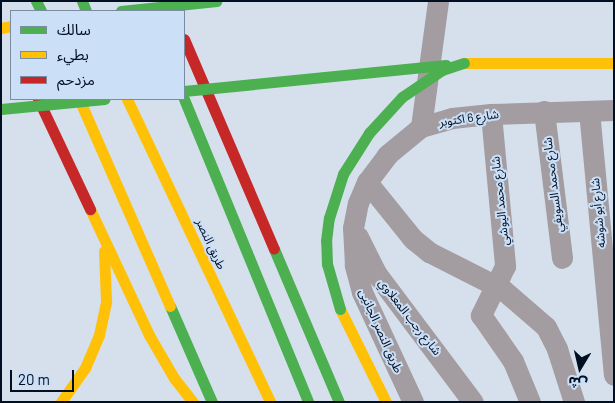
<!DOCTYPE html>
<meta charset="utf-8">
<style>
body{margin:0}
#map{position:relative;width:615px;height:403px;overflow:hidden;background:#d5e0ec;font-family:Barlow,"Noto Sans Arabic",sans-serif}
div>[style]{position:absolute}
[style*='--x']{left:calc(var(--x)*1px);top:calc(var(--y)*1px);width:calc(var(--w)*1px);rotate:calc(var(--a)*1deg)}
.street>*{height:21px;margin:-10.5px;padding:0 10.5px;transform-origin:10.5px;border-radius:10.5px;background:#a39da1}
.fast>*{height:11px;margin:-5.5px;padding:0 5.5px;transform-origin:5.5px;border-radius:5.5px;background:#4caf50}
.slow>*{height:11px;margin:-5.5px;padding:0 5.5px;transform-origin:5.5px;border-radius:5.5px;background:#ffc107}
.jam>*{height:11px;margin:-5.5px;padding:0 5.5px;transform-origin:5.5px;border-radius:5.5px;background:#c62828}
.fast-bridge>*{height:11px;margin:-5.5px;padding:0 5.5px;transform-origin:5.5px;border-radius:5.5px;background:#4caf50}
.slow-bridge>*{height:11px;margin:-5.5px;padding:0 5.5px;transform-origin:5.5px;border-radius:5.5px;background:#ffc107}
span{translate:-50% -50%;white-space:nowrap;text-align:center;line-height:1.15;-webkit-text-stroke:4px #cbdff6;paint-order:stroke}
.street-label{font-size:12px;color:#010f23}
.frame{position:absolute;inset:0;border:2px solid #010f23;pointer-events:none}
.legend{position:absolute;left:10px;top:10px;width:175px;height:90px;box-sizing:border-box;background:#cbdff6;border:1px solid #7a8ca2;margin:0;padding:6px 9px;list-style:none;font-size:15px;color:#010f23}
.legend li{display:flex;align-items:center;gap:10px;height:25px}
.legend b{width:25px;border:1px solid #7a8ca2}
.north{position:absolute;left:555px;top:343px;width:50px;height:50px;-webkit-text-stroke:4px #cbdff6;paint-order:stroke;rotate:189deg;font-size:14px;font-weight:700;line-height:20px;text-align:center;color:#010f23}
.north::after{content:'';display:block;margin:auto;width:18px;height:22px;background:#010f23;clip-path:polygon(50% 0,100% 100%,50% 72%,0 100%)}
.scale{position:absolute;left:10px;top:370px;width:64px;height:22px;box-sizing:border-box;border:2px solid #010f23;border-top:0;padding-left:6px;font-size:15px;line-height:18px;white-space:nowrap;color:#010f23;-webkit-text-stroke:4px #cbdff6;paint-order:stroke}
</style>
<div id="map">
<div class="street">
<i style="--x:544;--y:111;--w:148;--a:83"></i>
<i style="--x:589;--y:111;--w:265;--a:84.6"></i>
<i style="--x:491;--y:114;--w:153;--a:84.7"></i>
<i style="--x:505;--y:266;--w:55;--a:116.1"></i>
<i style="--x:481;--y:315;--w:56;--a:55.2"></i>
<i style="--x:513;--y:361;--w:44;--a:67.5"></i>
<i style="--x:421;--y:127;--w:127;--a:-82.3"></i>
<i style="--x:367;--y:182;--w:73;--a:51.1"></i>
<i style="--x:413;--y:239;--w:21;--a:39"></i>
<i style="--x:429;--y:252;--w:82;--a:26.9"></i>
<i style="--x:502;--y:289;--w:58;--a:40.8"></i>
<i style="--x:546;--y:327;--w:25;--a:63"></i>
<i style="--x:557;--y:349;--w:56;--a:72.2"></i>
<i style="--x:358;--y:237;--w:40;--a:63.4"></i>
<i style="--x:376;--y:273;--w:161;--a:53.1"></i>
<i style="--x:413;--y:402;--w:121;--a:-114.9"></i>
<i style="--x:362;--y:292;--w:28;--a:-105"></i>
<i style="--x:355;--y:265;--w:37;--a:-93"></i>
<i style="--x:353;--y:228;--w:25;--a:-79"></i>
<i style="--x:358;--y:203;--w:23;--a:-67"></i>
<i style="--x:367;--y:182;--w:34;--a:-53"></i>
<i style="--x:387;--y:155;--w:44;--a:-39.5"></i>
<i style="--x:421;--y:127;--w:32;--a:-16"></i>
<i style="--x:452;--y:118;--w:39;--a:-6"></i>
<i style="--x:491;--y:114;--w:123;--a:-1.9"></i>
</div>
<div class="fast">
<i style="--x:36;--y:1;--w:11;--a:63"></i>
<i style="--x:82;--y:1;--w:11;--a:68"></i>
<i style="--x:184;--y:99;--w:327;--a:67.7"></i>
<i style="--x:274;--y:249;--w:166;--a:67"></i>
<i style="--x:170;--y:306;--w:105;--a:66.4"></i>
</div>
<div class="slow">
<i style="--x:464;--y:63;--w:150;--a:0"></i>
<i style="--x:79;--y:99;--w:226;--a:66.3"></i>
<i style="--x:127;--y:99;--w:335;--a:64.7"></i>
<i style="--x:90;--y:209;--w:139;--a:64.9"></i>
<i style="--x:149;--y:335;--w:50;--a:59.8"></i>
<i style="--x:174;--y:378;--w:31;--a:52"></i>
<i style="--x:340;--y:309;--w:104;--a:63.7"></i>
<i style="--x:61;--y:402;--w:42;--a:-54.8"></i>
<i style="--x:85;--y:368;--w:36;--a:-67"></i>
<i style="--x:99;--y:335;--w:35;--a:-78"></i>
<i style="--x:106;--y:301;--w:50;--a:-92.3"></i>
</div>
<div class="jam">
<i style="--x:184;--y:39;--w:228;--a:66.8"></i>
<i style="--x:38;--y:99;--w:122;--a:64.7"></i>
</div>
<div class="fast-bridge">
<i style="--x:121;--y:11;--w:96;--a:-6"></i>
<i style="--x:184;--y:91;--w:263;--a:-5.7"></i>
<i style="--x:1;--y:109;--w:104;--a:-5.5"></i>
<i style="--x:340;--y:309;--w:47;--a:-106.1"></i>
<i style="--x:327;--y:264;--w:23;--a:-92"></i>
<i style="--x:326;--y:241;--w:23;--a:-83"></i>
<i style="--x:329;--y:218;--w:46;--a:-72.3"></i>
<i style="--x:343;--y:174;--w:49;--a:-57.6"></i>
<i style="--x:369;--y:133;--w:49;--a:-47.5"></i>
<i style="--x:402;--y:97;--w:48;--a:-34"></i>
<i style="--x:442;--y:70;--w:23;--a:-18"></i>
</div>
<div class="slow-bridge">
<i style="--x:1;--y:28;--w:10;--a:-11"></i>
</div>
<div class="street-label">
<span style="left:469px;top:118px;rotate:-8deg">شارع 6 اكتوبر</span>
<span style="left:553px;top:185px;rotate:-97deg">شارع محمد السويفي</span>
<span style="left:500px;top:201px;rotate:-96deg">شارع محمد اليوشي</span>
<span style="left:598px;top:213px;rotate:-95deg">شارع أبو شوشه</span>
<span style="left:211px;top:244px;rotate:65deg">طريق النصر</span>
<span style="left:410px;top:317px;rotate:52deg">شارع رجب المعلاوي</span>
<span style="left:381px;top:331px;rotate:66deg">طريق النصر الجانيى</span>
</div>
<div class="frame"></div>
<ul class="legend">
<li><b style="height:6px;background:#4caf50"></b>سالك</li>
<li><b style="height:6px;background:#ffc107"></b>بطيء</li>
<li><b style="height:6px;background:#c62828"></b>مزدحم</li>
</ul>
<div class="north">ش</div>
<div class="scale">20 m</div>
</div>
